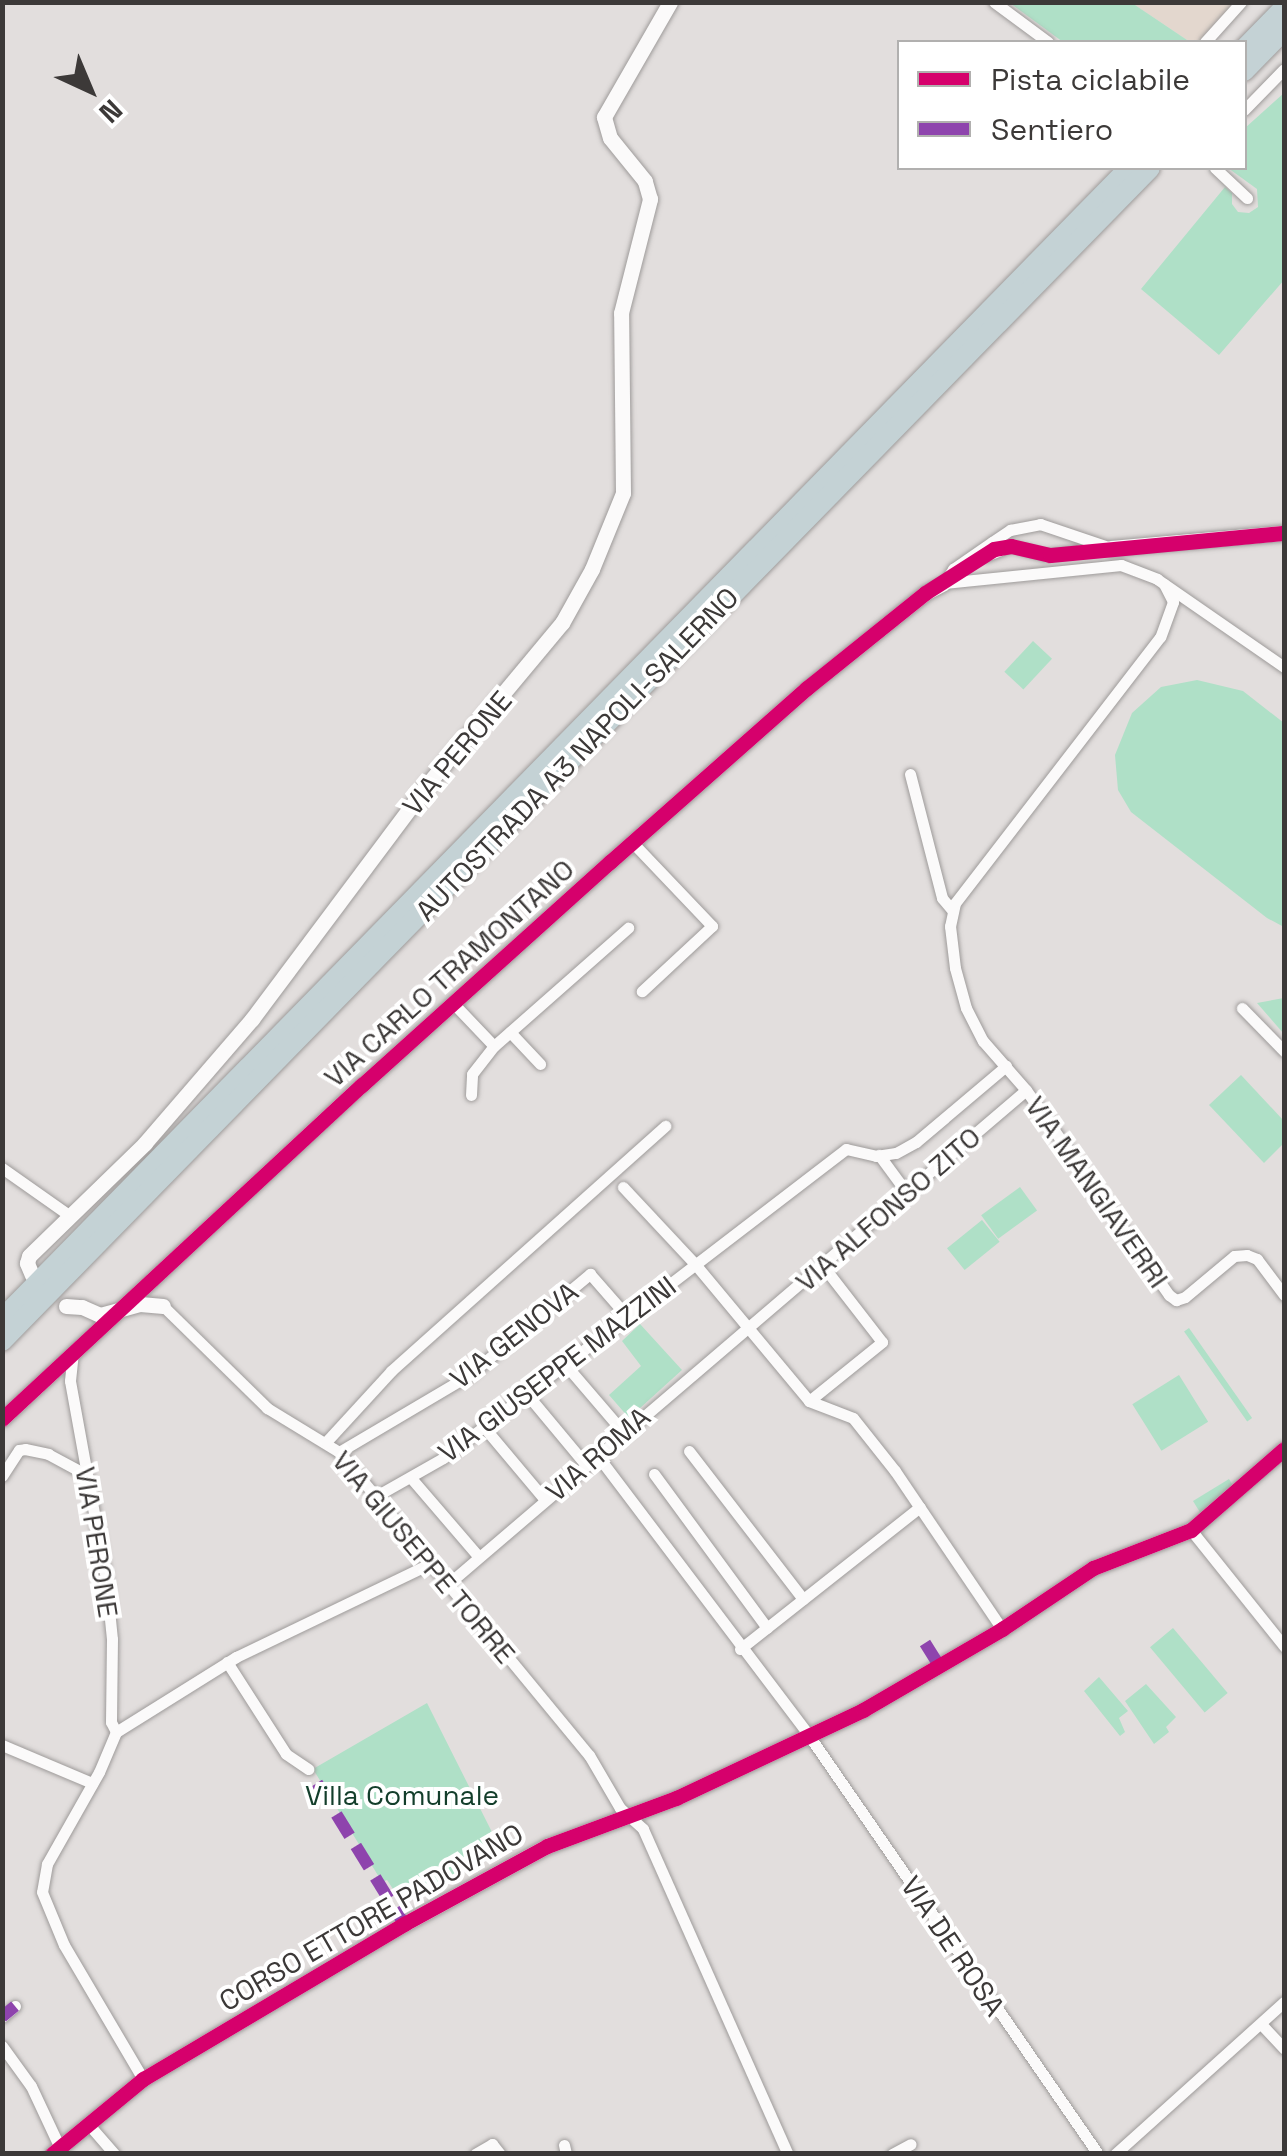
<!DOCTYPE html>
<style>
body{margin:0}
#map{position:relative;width:1287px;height:2156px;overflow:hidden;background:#e2dedd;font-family:"Space Grotesk",sans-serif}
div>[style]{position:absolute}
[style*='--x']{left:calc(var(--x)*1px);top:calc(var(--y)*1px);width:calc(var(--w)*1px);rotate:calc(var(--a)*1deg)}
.industrial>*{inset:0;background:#e3d7ce}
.green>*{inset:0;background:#afe0c7;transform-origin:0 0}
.roads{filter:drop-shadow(0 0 2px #9e9b9a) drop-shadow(0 0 2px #9e9b9a)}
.street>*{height:11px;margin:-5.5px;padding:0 5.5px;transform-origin:5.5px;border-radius:5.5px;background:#fbfafa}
.secondary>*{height:15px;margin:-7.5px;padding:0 7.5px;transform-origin:7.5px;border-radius:7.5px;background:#fbfafa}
.highway>*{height:20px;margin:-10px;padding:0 10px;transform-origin:10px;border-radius:10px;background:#c4d2d5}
.quiet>*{height:12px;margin-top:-6px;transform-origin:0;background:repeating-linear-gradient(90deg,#8e44ad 0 25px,transparent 0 37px)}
.cycleway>*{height:15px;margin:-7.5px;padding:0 7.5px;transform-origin:7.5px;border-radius:7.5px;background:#d6006c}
span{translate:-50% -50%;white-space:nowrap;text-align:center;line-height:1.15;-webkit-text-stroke:8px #fff;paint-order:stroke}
.street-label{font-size:28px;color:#3c3938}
.park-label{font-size:28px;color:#133e2b}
.frame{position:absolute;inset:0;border:5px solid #3c3938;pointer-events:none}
.legend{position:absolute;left:897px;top:40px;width:350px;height:130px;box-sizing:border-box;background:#fff;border:2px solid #b1b0af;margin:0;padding:12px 18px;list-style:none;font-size:30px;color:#3c3938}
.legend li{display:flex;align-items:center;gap:20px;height:50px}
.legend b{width:50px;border:2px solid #b1b0af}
.north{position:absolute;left:40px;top:40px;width:100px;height:100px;-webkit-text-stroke:8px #fff;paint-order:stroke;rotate:136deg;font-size:28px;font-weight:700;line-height:40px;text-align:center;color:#3c3938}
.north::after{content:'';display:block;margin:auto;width:35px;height:45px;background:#3c3938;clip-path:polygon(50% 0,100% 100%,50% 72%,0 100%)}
</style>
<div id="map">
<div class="industrial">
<i style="clip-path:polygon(1132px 3px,1234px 3px,1198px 42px,1190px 42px)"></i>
</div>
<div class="green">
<i style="clip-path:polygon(1010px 3px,1132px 3px,1190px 42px,1063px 42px)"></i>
<i style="clip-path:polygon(1284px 93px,1284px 280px,1219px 355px,1141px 289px,1225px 187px,1232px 193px,1232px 204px,1238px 212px,1249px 213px,1258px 207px,1257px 189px,1228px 168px,1244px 168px,1245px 128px)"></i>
<i style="left:1033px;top:641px;width:26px;height:42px;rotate:43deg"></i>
<i style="clip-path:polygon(1197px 680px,1243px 691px,1284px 723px,1284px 927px,1267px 918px,1131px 812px,1118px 790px,1115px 755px,1132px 713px,1161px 687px)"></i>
<i style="clip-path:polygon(1284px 998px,1284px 1034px,1257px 1003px)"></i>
<i style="clip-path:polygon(1241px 1075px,1284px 1121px,1284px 1143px,1264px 1163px,1209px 1105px)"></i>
<i style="left:1020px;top:1187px;width:29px;height:48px;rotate:54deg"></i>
<i style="left:982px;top:1220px;width:28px;height:45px;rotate:51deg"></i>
<i style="clip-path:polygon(640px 1324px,682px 1370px,629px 1418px,609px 1395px,641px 1366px,622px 1341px)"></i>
<i style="left:1189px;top:1328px;width:110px;height:6px;rotate:55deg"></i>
<i style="left:1179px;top:1375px;width:55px;height:55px;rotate:58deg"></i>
<i style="clip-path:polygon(1229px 1479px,1235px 1489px,1201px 1514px,1193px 1501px)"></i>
<i style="left:1173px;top:1628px;width:85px;height:30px;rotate:50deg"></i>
<i style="clip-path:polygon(1099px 1677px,1128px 1711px,1119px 1718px,1125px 1732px,1120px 1736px,1084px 1691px)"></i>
<i style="clip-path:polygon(1146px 1684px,1176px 1717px,1166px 1727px,1169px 1732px,1154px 1744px,1125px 1701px)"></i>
<i style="clip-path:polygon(427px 1703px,501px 1850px,403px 1904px,387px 1880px,382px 1882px,313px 1769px)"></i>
</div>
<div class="roads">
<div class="street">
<i style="--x:994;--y:2;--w:67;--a:36.5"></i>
<i style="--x:1205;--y:42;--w:54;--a:-48"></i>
<i style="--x:1244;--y:110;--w:57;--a:-45.7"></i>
<i style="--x:1215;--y:168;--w:44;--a:43.2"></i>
<i style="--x:985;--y:556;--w:28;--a:-21"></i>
<i style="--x:1011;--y:546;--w:34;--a:15"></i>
<i style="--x:1044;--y:555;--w:58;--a:-6.9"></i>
<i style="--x:944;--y:583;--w:178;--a:-5.8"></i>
<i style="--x:1121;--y:565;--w:39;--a:21"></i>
<i style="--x:1157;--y:579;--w:155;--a:34.7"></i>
<i style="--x:944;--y:583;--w:17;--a:-57"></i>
<i style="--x:953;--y:569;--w:47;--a:-34.7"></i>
<i style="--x:992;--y:542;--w:22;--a:-34"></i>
<i style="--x:1010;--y:530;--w:31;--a:-11"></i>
<i style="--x:1040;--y:524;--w:75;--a:18.7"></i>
<i style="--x:1164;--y:584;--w:20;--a:63"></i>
<i style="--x:1173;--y:602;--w:37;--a:110"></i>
<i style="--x:1160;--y:637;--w:336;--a:127.6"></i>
<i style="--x:955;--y:903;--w:24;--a:102"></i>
<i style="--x:950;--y:926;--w:42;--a:83.2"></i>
<i style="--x:955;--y:968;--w:41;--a:74.6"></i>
<i style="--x:966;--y:1008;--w:37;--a:63"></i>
<i style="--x:983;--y:1041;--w:65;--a:48.7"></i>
<i style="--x:1026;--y:1090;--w:250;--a:55.1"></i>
<i style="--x:1169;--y:1295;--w:9;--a:36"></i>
<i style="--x:1176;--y:1300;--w:9;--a:-18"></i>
<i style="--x:1185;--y:1297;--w:64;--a:-39.9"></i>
<i style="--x:1234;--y:1256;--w:13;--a:-4"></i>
<i style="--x:1247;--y:1255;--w:11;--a:22"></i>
<i style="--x:1257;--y:1259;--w:45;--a:53.1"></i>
<i style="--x:910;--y:774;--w:128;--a:75.5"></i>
<i style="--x:942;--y:898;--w:17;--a:50"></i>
<i style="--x:632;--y:842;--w:116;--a:46.4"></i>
<i style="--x:712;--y:926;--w:96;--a:137.1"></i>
<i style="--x:453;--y:1003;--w:59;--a:46.4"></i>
<i style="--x:1242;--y:1008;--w:60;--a:45.7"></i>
<i style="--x:510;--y:1032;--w:44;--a:46.8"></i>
<i style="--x:471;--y:1095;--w:21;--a:-87"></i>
<i style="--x:472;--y:1074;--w:36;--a:-52"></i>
<i style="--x:494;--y:1046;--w:179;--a:-41.4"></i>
<i style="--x:879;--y:1155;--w:47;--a:53.6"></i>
<i style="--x:2;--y:1168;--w:83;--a:35.2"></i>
<i style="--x:623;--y:1187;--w:105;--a:46.9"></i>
<i style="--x:695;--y:1264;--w:178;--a:50.2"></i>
<i style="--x:809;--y:1401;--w:47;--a:21.1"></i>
<i style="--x:853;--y:1418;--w:68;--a:51.6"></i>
<i style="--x:895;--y:1471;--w:191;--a:55.9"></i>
<i style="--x:163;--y:1306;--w:146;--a:44.4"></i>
<i style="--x:267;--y:1408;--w:84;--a:31.4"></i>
<i style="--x:339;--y:1452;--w:393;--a:50.5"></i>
<i style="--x:589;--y:1755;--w:61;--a:59.7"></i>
<i style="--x:620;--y:1808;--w:31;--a:42"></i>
<i style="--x:643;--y:1829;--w:356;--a:66"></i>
<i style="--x:73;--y:1352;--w:29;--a:96"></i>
<i style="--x:70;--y:1381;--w:202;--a:79.7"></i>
<i style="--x:106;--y:1580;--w:59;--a:84.2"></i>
<i style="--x:112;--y:1639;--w:83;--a:90.7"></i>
<i style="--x:111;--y:1722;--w:11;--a:63"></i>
<i style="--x:564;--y:1363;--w:92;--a:49.4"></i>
<i style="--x:526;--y:1393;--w:94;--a:50.2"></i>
<i style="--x:809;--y:1401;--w:94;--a:-38.9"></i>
<i style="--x:882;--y:1342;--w:96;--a:-127.8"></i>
<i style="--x:483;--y:1426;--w:97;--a:50"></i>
<i style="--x:326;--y:1442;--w:96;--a:-47.5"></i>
<i style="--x:391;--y:1371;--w:368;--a:-41.8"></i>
<i style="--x:689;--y:1451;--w:187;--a:52.4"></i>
<i style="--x:339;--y:1452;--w:151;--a:-30.6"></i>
<i style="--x:469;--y:1375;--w:158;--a:-39.9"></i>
<i style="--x:590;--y:1274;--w:53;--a:48.8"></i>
<i style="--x:597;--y:1455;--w:353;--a:52.9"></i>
<i style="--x:810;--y:1737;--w:507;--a:55.37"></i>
<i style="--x:654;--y:1474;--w:191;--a:53.7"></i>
<i style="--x:2;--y:1476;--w:31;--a:-57"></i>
<i style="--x:19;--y:1450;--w:6;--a:-9"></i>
<i style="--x:25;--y:1449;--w:24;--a:12"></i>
<i style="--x:48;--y:1454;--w:44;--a:28.3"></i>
<i style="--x:411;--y:1478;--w:104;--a:49.3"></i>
<i style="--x:378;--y:1495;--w:75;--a:-29.6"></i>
<i style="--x:443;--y:1458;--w:508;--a:-37.48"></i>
<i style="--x:846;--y:1149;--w:31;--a:13"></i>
<i style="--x:876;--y:1156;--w:20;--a:-9"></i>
<i style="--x:896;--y:1153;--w:23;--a:-29"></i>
<i style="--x:916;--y:1142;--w:118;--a:-40.2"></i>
<i style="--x:1191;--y:1530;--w:149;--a:51.3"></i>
<i style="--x:448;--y:1584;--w:760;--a:-40.52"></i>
<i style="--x:740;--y:1649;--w:229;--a:-38.3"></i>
<i style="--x:227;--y:1662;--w:109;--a:57.3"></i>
<i style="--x:286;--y:1754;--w:27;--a:34"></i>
<i style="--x:116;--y:1732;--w:43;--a:113"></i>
<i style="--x:99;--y:1772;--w:106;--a:119.5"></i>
<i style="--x:47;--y:1864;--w:28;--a:100"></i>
<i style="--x:42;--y:1892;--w:57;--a:67.5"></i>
<i style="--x:64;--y:1945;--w:156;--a:59.5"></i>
<i style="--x:116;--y:1732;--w:142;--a:-32"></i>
<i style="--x:236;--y:1657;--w:216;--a:-25.7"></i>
<i style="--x:2;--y:1745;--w:98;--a:22.9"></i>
<i style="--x:2;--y:2017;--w:17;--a:-40"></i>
<i style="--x:1261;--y:2024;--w:34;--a:47"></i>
<i style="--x:2;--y:2046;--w:49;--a:54.1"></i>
<i style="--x:31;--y:2086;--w:68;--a:64.9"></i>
<i style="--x:90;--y:2126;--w:37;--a:49"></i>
<i style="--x:564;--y:2145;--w:9;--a:77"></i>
<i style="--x:475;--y:2154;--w:20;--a:-30"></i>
<i style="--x:492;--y:2144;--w:13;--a:51"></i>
<i style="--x:892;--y:2154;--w:21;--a:-28"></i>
<i style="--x:1115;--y:2154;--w:227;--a:-42"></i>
</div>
<div class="secondary">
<i style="--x:1111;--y:548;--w:174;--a:-5"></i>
<i style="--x:32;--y:1275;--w:13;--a:-113"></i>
<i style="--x:27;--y:1263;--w:7;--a:-74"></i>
<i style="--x:29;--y:1256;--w:162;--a:-44.2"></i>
<i style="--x:145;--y:1143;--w:164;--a:-49.2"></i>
<i style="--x:252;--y:1019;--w:291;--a:-53.2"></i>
<i style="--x:426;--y:786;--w:212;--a:-50.2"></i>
<i style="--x:562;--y:623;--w:62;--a:-60.9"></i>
<i style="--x:592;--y:569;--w:82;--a:-67.8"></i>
<i style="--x:623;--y:493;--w:180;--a:-90.6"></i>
<i style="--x:621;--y:313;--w:118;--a:-75.7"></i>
<i style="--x:650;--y:199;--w:19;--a:-106"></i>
<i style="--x:645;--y:181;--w:55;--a:-129.1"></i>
<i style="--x:610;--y:138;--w:22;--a:-106"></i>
<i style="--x:604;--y:117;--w:133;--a:-60.1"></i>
<i style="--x:66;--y:1306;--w:16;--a:4"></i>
<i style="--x:82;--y:1307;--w:20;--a:24"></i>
<i style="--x:100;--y:1315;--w:41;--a:-15.4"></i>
<i style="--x:140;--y:1304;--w:23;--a:5"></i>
<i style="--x:2;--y:1419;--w:491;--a:-42.9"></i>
<i style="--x:362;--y:1085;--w:334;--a:-42"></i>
<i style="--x:610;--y:862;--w:263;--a:-41.5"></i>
<i style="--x:807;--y:688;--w:151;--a:-38.8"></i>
<i style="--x:925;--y:593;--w:21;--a:-28"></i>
<i style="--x:52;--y:2154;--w:118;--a:-39.5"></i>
<i style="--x:143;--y:2079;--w:304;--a:-30.7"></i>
<i style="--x:404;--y:1924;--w:163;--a:-28.6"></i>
<i style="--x:547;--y:1846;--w:138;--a:-20.4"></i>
<i style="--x:676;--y:1798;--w:207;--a:-25.2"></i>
<i style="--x:863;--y:1710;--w:161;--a:-30.2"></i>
<i style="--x:1002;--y:1629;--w:110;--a:-33.8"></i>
<i style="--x:1093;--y:1568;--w:105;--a:-21.2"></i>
<i style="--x:1191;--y:1530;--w:123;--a:-41.1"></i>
</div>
<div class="highway">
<i style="--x:1244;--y:49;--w:57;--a:-45.7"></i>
<i style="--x:1244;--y:71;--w:57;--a:-45.7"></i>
<i style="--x:2;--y:1319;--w:1611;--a:-45.6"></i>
<i style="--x:2;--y:1341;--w:1641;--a:-45.62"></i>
</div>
</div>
<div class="quiet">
<i style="--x:925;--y:1643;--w:28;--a:58"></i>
<i style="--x:317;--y:1783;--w:166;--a:58.3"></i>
<i style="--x:2;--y:2017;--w:17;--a:-40"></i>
</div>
<div class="cycleway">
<i style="--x:2;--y:1419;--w:491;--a:-42.9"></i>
<i style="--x:362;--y:1085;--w:334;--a:-42"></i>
<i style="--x:610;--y:862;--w:263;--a:-41.5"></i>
<i style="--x:807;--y:688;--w:151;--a:-38.8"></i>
<i style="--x:925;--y:593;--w:82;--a:-32.5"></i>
<i style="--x:994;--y:549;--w:17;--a:-10"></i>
<i style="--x:1011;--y:546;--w:40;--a:13"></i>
<i style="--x:1050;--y:555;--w:235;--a:-5.4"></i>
<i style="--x:52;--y:2154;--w:118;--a:-39.5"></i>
<i style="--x:143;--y:2079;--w:304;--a:-30.7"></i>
<i style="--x:404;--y:1924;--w:163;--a:-28.6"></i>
<i style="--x:547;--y:1846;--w:138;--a:-20.4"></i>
<i style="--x:676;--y:1798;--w:207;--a:-25.2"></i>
<i style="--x:863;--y:1710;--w:161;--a:-30.2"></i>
<i style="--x:1002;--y:1629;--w:110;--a:-33.8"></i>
<i style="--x:1093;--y:1568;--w:105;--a:-21.2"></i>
<i style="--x:1191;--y:1530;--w:123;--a:-41.1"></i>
</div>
<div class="street-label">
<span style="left:457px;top:753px;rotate:-50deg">VIA PERONE</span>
<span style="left:577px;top:754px;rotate:-46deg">AUTOSTRADA A3 NAPOLI-SALERNO</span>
<span style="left:449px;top:973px;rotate:-42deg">VIA CARLO TRAMONTANO</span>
<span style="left:1097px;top:1192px;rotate:55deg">VIA MANGIAVERRI</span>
<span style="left:888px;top:1209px;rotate:-41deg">VIA ALFONSO ZITO</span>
<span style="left:514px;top:1335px;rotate:-38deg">VIA GENOVA</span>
<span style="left:557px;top:1369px;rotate:-37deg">VIA GIUSEPPE MAZZINI</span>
<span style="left:598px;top:1454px;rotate:-41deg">VIA ROMA</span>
<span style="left:97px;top:1542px;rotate:81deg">VIA PERONE</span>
<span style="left:424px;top:1557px;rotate:50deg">VIA GIUSEPPE TORRE</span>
<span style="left:371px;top:1917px;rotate:-30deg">CORSO ETTORE PADOVANO</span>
<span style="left:953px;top:1946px;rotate:56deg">VIA DE ROSA</span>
</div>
<div class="park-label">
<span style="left:402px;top:1795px">Villa Comunale</span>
</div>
<div class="frame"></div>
<ul class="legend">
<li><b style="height:12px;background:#d6006c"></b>Pista ciclabile</li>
<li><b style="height:12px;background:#8e44ad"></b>Sentiero</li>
</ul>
<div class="north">N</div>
</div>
